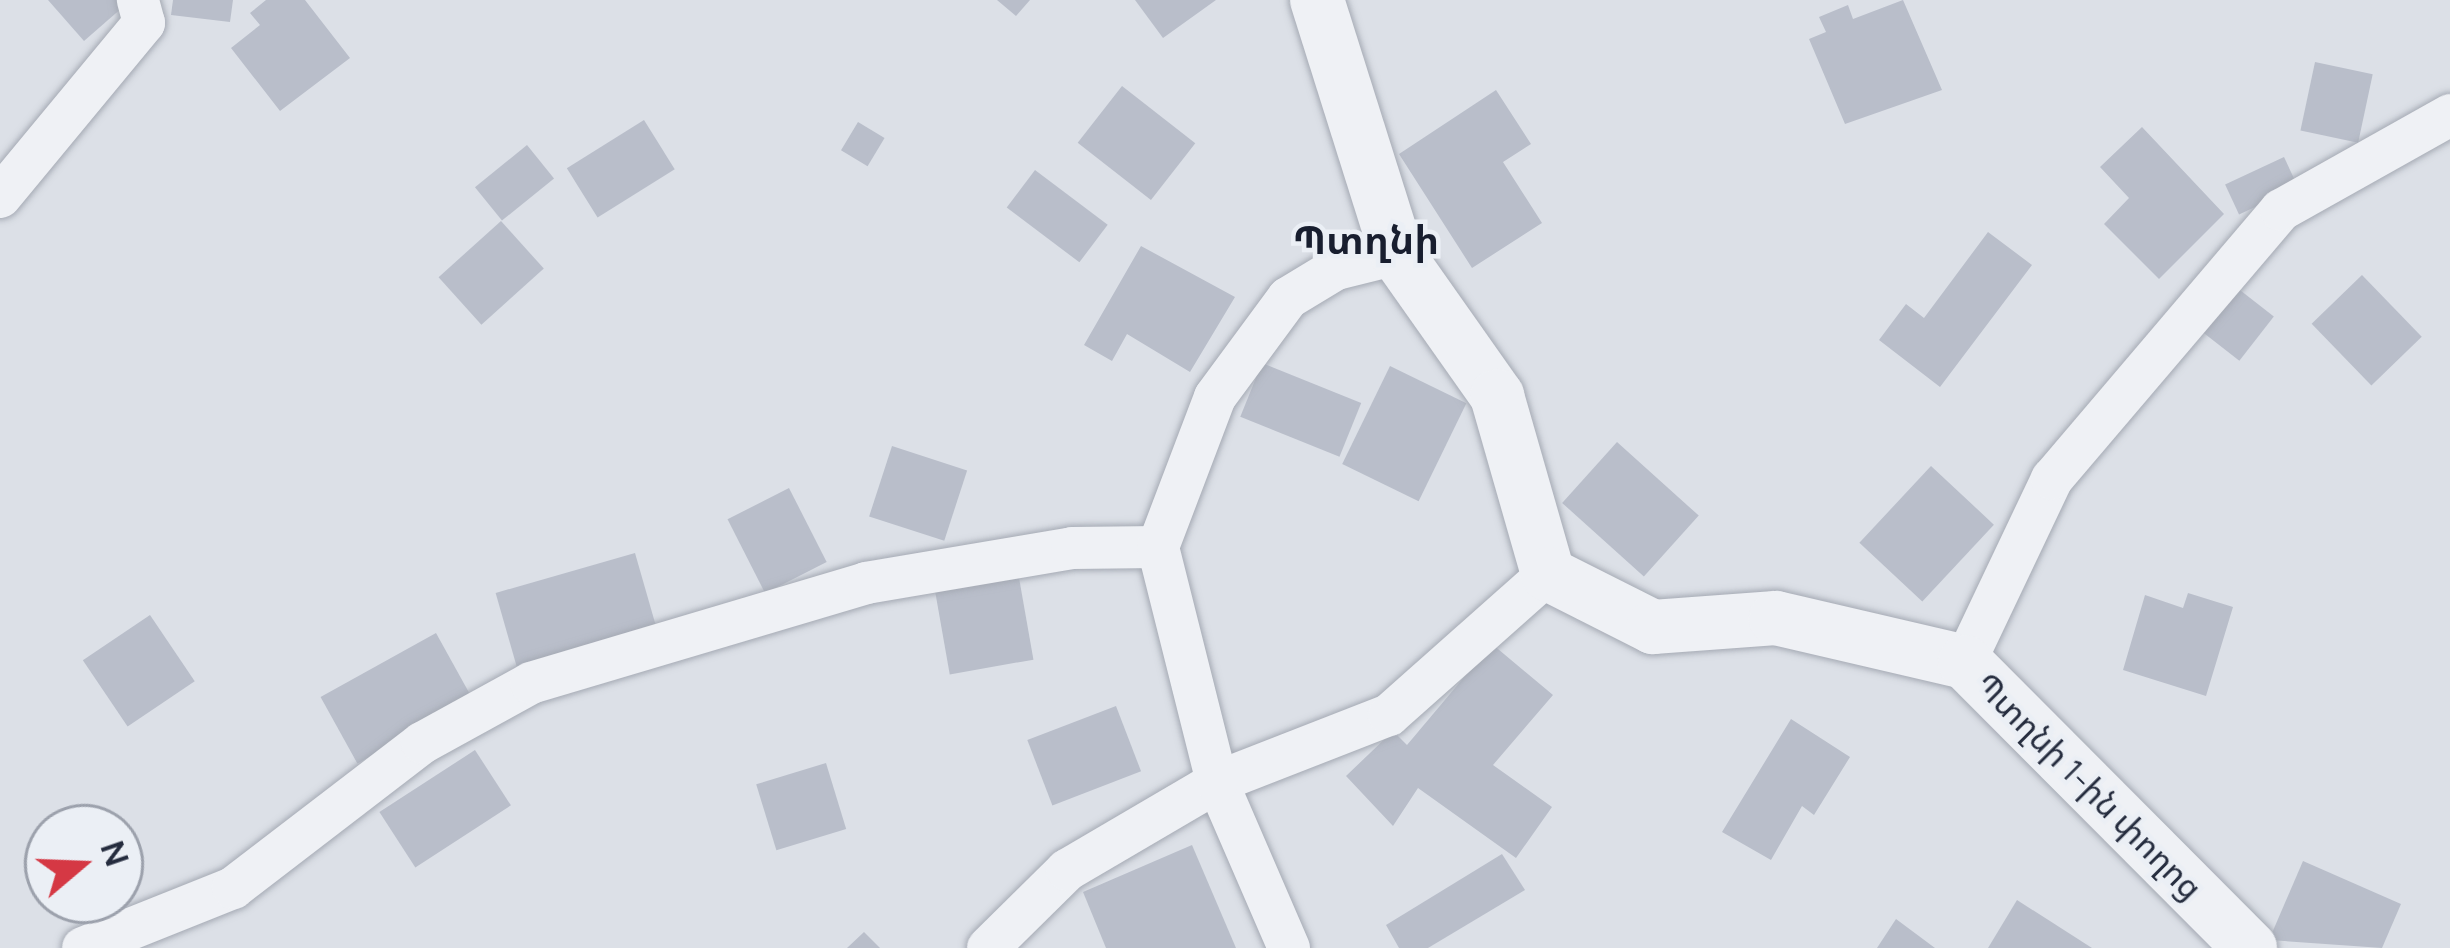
<!DOCTYPE html>
<meta charset="utf-8">
<style>
body{margin:0}
#map{position:relative;width:2450px;height:948px;overflow:hidden;background:#dce0e7;font-family:Manrope,"Noto Sans Armenian",sans-serif}
div>[style]{position:absolute}
[style*='--x']{left:calc(var(--x)*1px);top:calc(var(--y)*1px);width:calc(var(--w)*1px);rotate:calc(var(--a)*1deg)}
.building>*{inset:0;background:#b9beca;transform-origin:0 0}
.roads{filter:drop-shadow(0 0 3px #a5aab4) drop-shadow(0 0 3px #a5aab4)}
.minor>*{height:42px;margin:-21px;padding:0 21px;transform-origin:21px;border-radius:21px;background:#eff1f5}
.tertiary>*{height:54px;margin:-27px;padding:0 27px;transform-origin:27px;border-radius:27px;background:#eff1f5}
span{translate:-50% -50%;white-space:nowrap;text-align:center;line-height:1.15;-webkit-text-stroke:9px #ebeff5;paint-order:stroke}
.street-label{font-size:33px;color:#252c3e}
.quarter-label{font-size:39px;color:#181e2f;font-weight:700}
.north{position:absolute;left:24px;top:804px;width:120px;height:120px;box-sizing:border-box;background:#ebeff5;border:3px solid #9ca1ac;border-radius:50%;rotate:71deg;font-size:33px;font-weight:700;line-height:48px;text-align:center;color:#252c3e}
.north::after{content:'';display:block;margin:auto;width:42px;height:54px;background:#d53844;clip-path:polygon(50% 0,100% 100%,50% 72%,0 100%)}
</style>
<div id="map">
<div class="building">
<i style="clip-path:polygon(48px 0,131px 0,84px 41px)"></i>
<i style="clip-path:polygon(173px 0,233px 0,230px 22px,171px 15px)"></i>
<i style="clip-path:polygon(266px 0,305px 0,350px 58px,280px 111px,231px 48px,260px 25px,250px 13px)"></i>
<i style="clip-path:polygon(997px 0,1030px 0,1016px 16px)"></i>
<i style="clip-path:polygon(1135px 0,1216px 0,1163px 38px)"></i>
<i style="clip-path:polygon(1903px 0,1942px 90px,1845px 124px,1809px 39px,1826px 32px,1819px 17px,1848px 5px,1853px 19px)"></i>
<i style="left:2315px;top:62px;width:59px;height:70px;rotate:12deg"></i>
<i style="left:1122px;top:86px;width:93px;height:72px;rotate:38deg"></i>
<i style="clip-path:polygon(1496px 90px,1531px 144px,1503px 162px,1542px 223px,1472px 268px,1399px 154px)"></i>
<i style="left:644px;top:120px;width:58px;height:91px;rotate:58deg"></i>
<i style="left:858px;top:122px;width:31px;height:33px;rotate:31deg"></i>
<i style="clip-path:polygon(2142px 127px,2224px 214px,2159px 279px,2104px 224px,2129px 198px,2100px 167px)"></i>
<i style="left:527px;top:145px;width:43px;height:67px;rotate:51deg"></i>
<i style="left:2284px;top:157px;width:33px;height:65px;rotate:65deg"></i>
<i style="left:1035px;top:170px;width:91px;height:47px;rotate:37deg"></i>
<i style="left:501px;top:221px;width:64px;height:84px;rotate:48deg"></i>
<i style="clip-path:polygon(1988px 232px,2032px 265px,1940px 387px,1879px 340px,1906px 304px,1924px 318px)"></i>
<i style="clip-path:polygon(1141px 246px,1235px 297px,1190px 372px,1127px 334px,1112px 361px,1084px 345px)"></i>
<i style="left:2362px;top:275px;width:86px;height:70px;rotate:46deg"></i>
<i style="left:2236px;top:287px;width:48px;height:56px;rotate:38deg"></i>
<i style="left:1262px;top:363px;width:107px;height:58px;rotate:22deg"></i>
<i style="left:1390px;top:366px;width:85px;height:109px;rotate:26deg"></i>
<i style="left:1617px;top:442px;width:110px;height:82px;rotate:42deg"></i>
<i style="left:892px;top:446px;width:79px;height:74px;rotate:18deg"></i>
<i style="left:1931px;top:466px;width:86px;height:105px;rotate:43deg"></i>
<i style="left:789px;top:488px;width:83px;height:69px;rotate:63deg"></i>
<i style="left:635px;top:553px;width:89px;height:145px;rotate:74deg"></i>
<i style="left:1018px;top:572px;width:89px;height:85px;rotate:80deg"></i>
<i style="clip-path:polygon(2188px 593px,2233px 607px,2206px 696px,2123px 670px,2145px 595px,2183px 608px)"></i>
<i style="left:150px;top:615px;width:80px;height:81px;rotate:56deg"></i>
<i style="left:436px;top:633px;width:76px;height:132px;rotate:61deg"></i>
<i style="clip-path:polygon(1492px 644px,1553px 695px,1493px 765px,1552px 807px,1516px 858px,1418px 788px,1393px 826px,1346px 776px,1393px 731px,1407px 745px)"></i>
<i style="left:1116px;top:706px;width:70px;height:95px;rotate:69deg"></i>
<i style="clip-path:polygon(1791px 719px,1850px 757px,1814px 815px,1802px 806px,1771px 860px,1722px 832px)"></i>
<i style="left:475px;top:750px;width:66px;height:114px;rotate:57deg"></i>
<i style="left:826px;top:763px;width:69px;height:73px;rotate:73deg"></i>
<i style="clip-path:polygon(1192px 845px,1236px 948px,1106px 948px,1083px 892px)"></i>
<i style="clip-path:polygon(1502px 854px,1525px 890px,1428px 948px,1399px 948px,1386px 925px)"></i>
<i style="clip-path:polygon(2303px 861px,2401px 904px,2382px 948px,2269px 940px)"></i>
<i style="clip-path:polygon(2017px 900px,2092px 948px,1988px 948px)"></i>
<i style="clip-path:polygon(1896px 919px,1935px 948px,1877px 948px)"></i>
<i style="clip-path:polygon(864px 932px,880px 948px,847px 948px)"></i>
</div>
<div class="roads">
<div class="minor">
<i style="--x:0;--y:197;--w:226;--a:-50.4"></i>
<i style="--x:144;--y:23;--w:24;--a:-105"></i>
<i style="--x:1965;--y:662;--w:203;--a:-64.6"></i>
<i style="--x:2052;--y:479;--w:353;--a:-49.6"></i>
<i style="--x:2281;--y:210;--w:194;--a:-29.3"></i>
<i style="--x:83;--y:948;--w:162;--a:-21.8"></i>
<i style="--x:233;--y:888;--w:238;--a:-37.5"></i>
<i style="--x:422;--y:743;--w:124;--a:-28.8"></i>
<i style="--x:531;--y:683;--w:350;--a:-16.6"></i>
<i style="--x:866;--y:583;--w:209;--a:-9.6"></i>
<i style="--x:1072;--y:548;--w:86;--a:-0.7"></i>
<i style="--x:988;--y:948;--w:111;--a:-44.6"></i>
<i style="--x:1067;--y:870;--w:174;--a:-30.4"></i>
<i style="--x:1217;--y:782;--w:185;--a:-21.3"></i>
<i style="--x:1389;--y:715;--w:213;--a:-41.6"></i>
<i style="--x:1289;--y:948;--w:181;--a:-113.4"></i>
<i style="--x:1217;--y:782;--w:242;--a:-104.1"></i>
<i style="--x:1158;--y:547;--w:160;--a:-69.2"></i>
<i style="--x:1215;--y:397;--w:123;--a:-53.6"></i>
<i style="--x:1288;--y:298;--w:56;--a:-31.1"></i>
<i style="--x:1336;--y:269;--w:63;--a:-13.8"></i>
</div>
<div class="tertiary">
<i style="--x:1317;--y:0;--w:266;--a:72.5"></i>
<i style="--x:1397;--y:254;--w:174;--a:54.8"></i>
<i style="--x:1497;--y:396;--w:185;--a:74"></i>
<i style="--x:1548;--y:574;--w:118;--a:26.8"></i>
<i style="--x:1653;--y:627;--w:123;--a:-4.2"></i>
<i style="--x:1776;--y:618;--w:194;--a:13.1"></i>
<i style="--x:1965;--y:662;--w:404;--a:45.1"></i>
</div>
</div>
<div class="street-label">
<span style="left:2089px;top:786px;rotate:45deg">Պտղնի 1-ին փողոց</span>
</div>
<div class="quarter-label">
<span style="left:1366px;top:239px">Պտղնի</span>
</div>
<div class="north">N</div>
</div>
